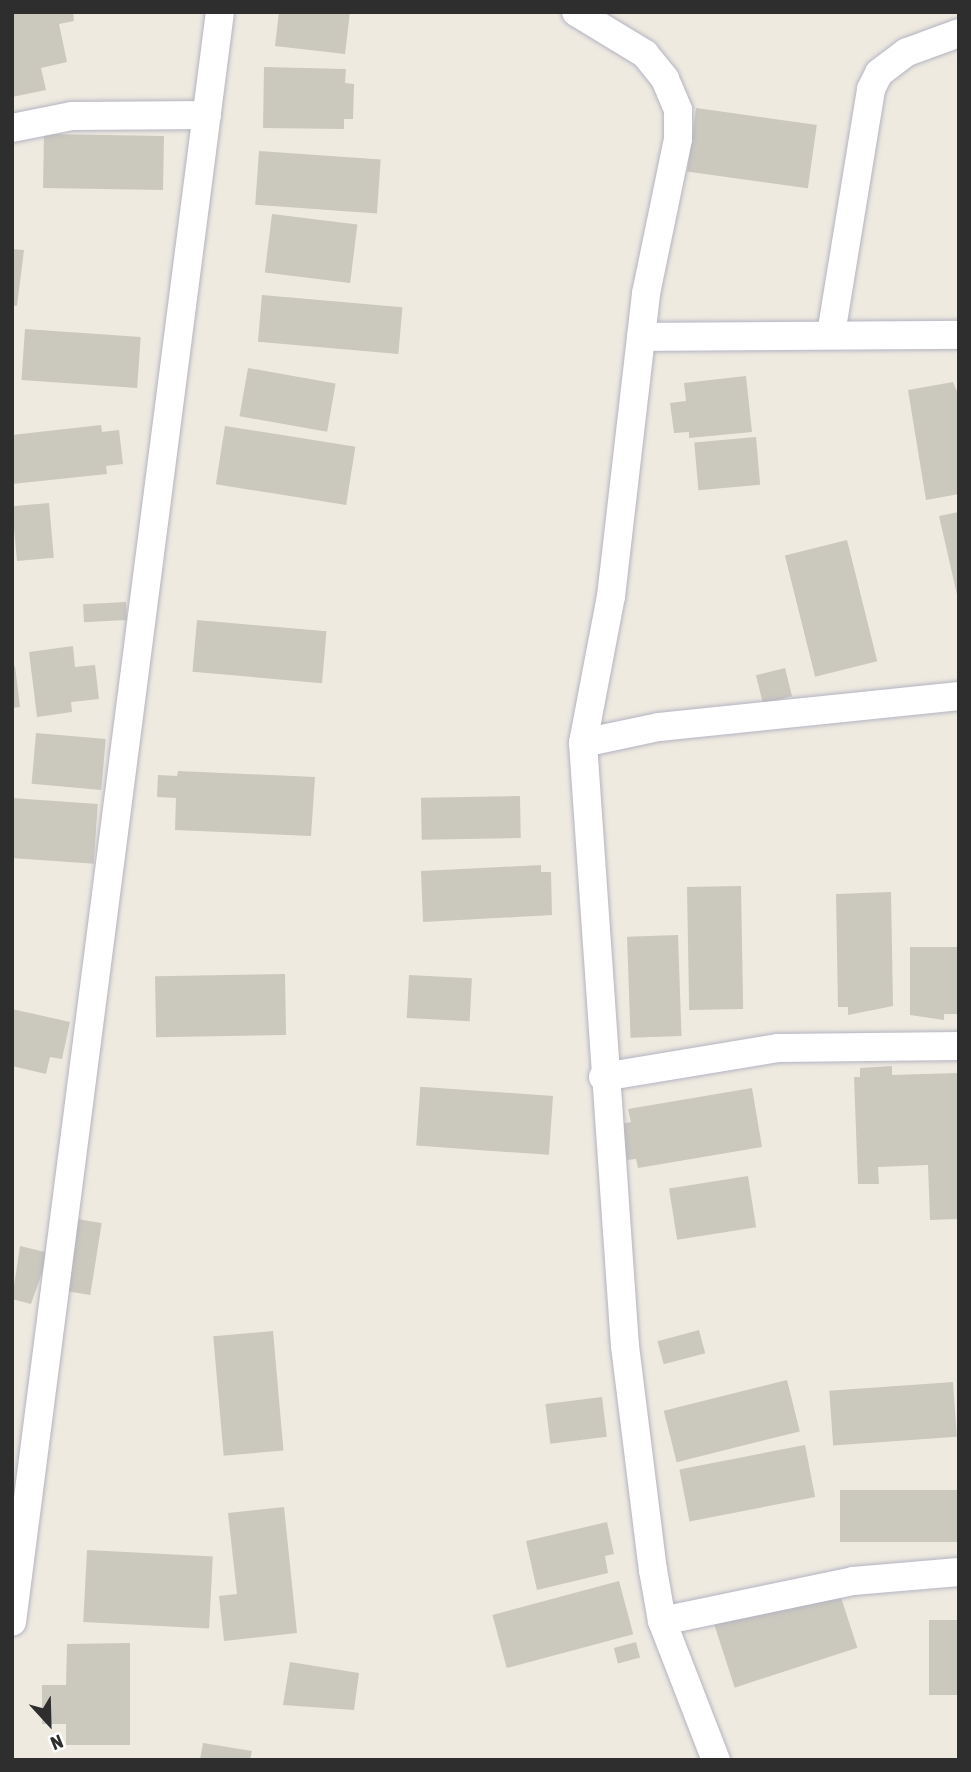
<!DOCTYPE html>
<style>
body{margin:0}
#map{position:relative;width:971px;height:1772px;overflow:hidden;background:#efeae0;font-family:"Asap Condensed",sans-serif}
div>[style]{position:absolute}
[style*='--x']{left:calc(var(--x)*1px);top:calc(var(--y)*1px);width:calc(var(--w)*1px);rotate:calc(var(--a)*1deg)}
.building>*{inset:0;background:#cbc8be;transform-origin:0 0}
.roads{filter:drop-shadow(0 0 2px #b4b4c2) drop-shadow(0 0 2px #b4b4c2)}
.minor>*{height:28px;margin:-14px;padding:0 14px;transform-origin:14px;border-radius:14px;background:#fff}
span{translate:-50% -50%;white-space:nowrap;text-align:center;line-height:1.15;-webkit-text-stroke:5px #fff;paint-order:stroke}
.frame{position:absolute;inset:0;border:14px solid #2e2e2e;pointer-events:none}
.north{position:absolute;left:14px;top:1688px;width:70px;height:70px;-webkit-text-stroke:5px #fff;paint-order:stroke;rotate:158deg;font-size:19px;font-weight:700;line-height:28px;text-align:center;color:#2e2e2e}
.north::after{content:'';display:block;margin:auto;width:24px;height:32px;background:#2e2e2e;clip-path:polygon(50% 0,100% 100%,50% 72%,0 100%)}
</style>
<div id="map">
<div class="building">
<i style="clip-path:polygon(12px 12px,73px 12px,74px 21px,59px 24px,67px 62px,41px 68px,46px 90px,12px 97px)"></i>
<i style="clip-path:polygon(279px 12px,350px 12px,345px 54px,275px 46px)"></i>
<i style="clip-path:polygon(264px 67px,346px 69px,345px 83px,354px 84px,353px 119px,344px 119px,344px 129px,263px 128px)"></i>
<i style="left:696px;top:108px;width:122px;height:64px;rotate:8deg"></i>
<i style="left:44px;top:134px;width:120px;height:54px;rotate:1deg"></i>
<i style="left:259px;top:151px;width:122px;height:54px;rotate:4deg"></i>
<i style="left:272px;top:214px;width:86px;height:59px;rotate:7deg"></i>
<i style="clip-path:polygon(12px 249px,24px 250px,17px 306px,12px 305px)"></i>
<i style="left:262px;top:295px;width:141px;height:47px;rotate:5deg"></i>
<i style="left:25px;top:329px;width:116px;height:51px;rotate:4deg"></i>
<i style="left:248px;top:368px;width:89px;height:49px;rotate:10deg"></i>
<i style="clip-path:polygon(746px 376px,752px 432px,689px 438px,689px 432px,674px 433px,670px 403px,686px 401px,684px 383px)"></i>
<i style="clip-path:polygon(953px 382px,959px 396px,959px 494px,926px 500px,908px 390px)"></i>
<i style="clip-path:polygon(101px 425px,102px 432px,119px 430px,123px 464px,106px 466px,107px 474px,12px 484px,12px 435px)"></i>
<i style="left:225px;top:426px;width:132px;height:59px;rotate:9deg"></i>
<i style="left:756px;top:437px;width:48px;height:62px;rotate:85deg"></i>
<i style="left:49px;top:503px;width:55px;height:37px;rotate:85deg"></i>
<i style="clip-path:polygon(959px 512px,959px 599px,958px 599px,939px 516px)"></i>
<i style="left:847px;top:540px;width:125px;height:64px;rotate:76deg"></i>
<i style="left:126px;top:602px;width:18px;height:43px;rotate:87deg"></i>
<i style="left:197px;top:620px;width:130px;height:52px;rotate:5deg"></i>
<i style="clip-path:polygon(73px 646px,75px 667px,95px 665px,99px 699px,71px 702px,72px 712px,37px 717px,29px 652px)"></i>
<i style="clip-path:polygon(15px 666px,20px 707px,12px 708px,12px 667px)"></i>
<i style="left:785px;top:668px;width:29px;height:30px;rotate:76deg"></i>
<i style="left:36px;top:733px;width:70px;height:51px;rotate:5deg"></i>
<i style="clip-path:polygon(178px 771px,315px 777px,311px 836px,175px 830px,176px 798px,157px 797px,158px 775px,177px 776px)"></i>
<i style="left:520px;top:796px;width:42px;height:99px;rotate:89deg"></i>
<i style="left:12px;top:798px;width:86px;height:60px;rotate:4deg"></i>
<i style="clip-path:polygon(541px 865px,541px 872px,551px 872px,552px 915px,423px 922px,421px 871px)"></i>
<i style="left:741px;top:886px;width:123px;height:54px;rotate:89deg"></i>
<i style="clip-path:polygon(891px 892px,893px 1006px,848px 1015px,848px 1007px,838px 1007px,836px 894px)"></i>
<i style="left:678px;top:935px;width:101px;height:51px;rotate:88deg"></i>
<i style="clip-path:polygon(910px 947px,959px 947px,959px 1014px,944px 1014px,944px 1020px,910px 1015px)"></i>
<i style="left:285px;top:974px;width:61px;height:130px;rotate:89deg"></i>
<i style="left:409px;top:975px;width:63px;height:43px;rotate:3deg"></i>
<i style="clip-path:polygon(12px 1009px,70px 1022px,62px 1059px,50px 1057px,46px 1074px,12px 1066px)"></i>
<i style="clip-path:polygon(892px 1066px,892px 1075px,958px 1073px,959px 1219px,930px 1220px,928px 1165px,878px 1167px,879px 1184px,858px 1184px,854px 1077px,860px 1077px,860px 1068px)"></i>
<i style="clip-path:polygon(752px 1088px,762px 1147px,638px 1168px,636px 1159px,627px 1160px,621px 1124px,631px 1122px,628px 1109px)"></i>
<i style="left:553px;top:1096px;width:59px;height:133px;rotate:94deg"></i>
<i style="left:748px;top:1176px;width:52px;height:80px;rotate:81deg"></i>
<i style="left:77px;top:1219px;width:25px;height:73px;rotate:9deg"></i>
<i style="clip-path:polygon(20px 1246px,49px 1253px,31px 1304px,12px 1299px)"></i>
<i style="left:699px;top:1330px;width:24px;height:43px;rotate:75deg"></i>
<i style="left:273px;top:1331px;width:120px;height:60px;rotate:85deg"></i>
<i style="left:787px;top:1380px;width:53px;height:127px;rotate:76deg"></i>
<i style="left:953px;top:1382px;width:55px;height:124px;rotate:86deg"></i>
<i style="left:602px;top:1397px;width:40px;height:57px;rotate:83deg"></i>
<i style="left:805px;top:1445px;width:53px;height:128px;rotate:79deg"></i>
<i style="left:959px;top:1490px;width:52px;height:119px;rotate:90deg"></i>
<i style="clip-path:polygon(284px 1507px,297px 1633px,224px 1641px,219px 1596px,237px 1594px,228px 1513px)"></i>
<i style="clip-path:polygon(607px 1522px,614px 1554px,605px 1556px,608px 1573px,537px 1590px,526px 1541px)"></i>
<i style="left:87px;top:1550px;width:126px;height:72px;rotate:3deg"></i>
<i style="left:619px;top:1581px;width:55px;height:131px;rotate:75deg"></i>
<i style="left:837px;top:1585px;width:66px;height:129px;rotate:72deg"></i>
<i style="left:929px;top:1620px;width:30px;height:75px"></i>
<i style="left:636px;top:1642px;width:16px;height:23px;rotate:75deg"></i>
<i style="clip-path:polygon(130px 1643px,130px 1745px,66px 1745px,66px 1724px,42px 1724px,42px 1685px,66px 1685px,67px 1644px)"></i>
<i style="clip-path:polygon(290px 1662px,359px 1673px,354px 1710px,283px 1705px)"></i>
<i style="clip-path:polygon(203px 1743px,252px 1751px,250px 1760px,200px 1760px)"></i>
</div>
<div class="roads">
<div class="minor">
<i style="--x:576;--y:12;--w:81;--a:31.3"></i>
<i style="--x:645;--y:54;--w:32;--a:51"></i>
<i style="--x:665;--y:79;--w:34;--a:67"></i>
<i style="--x:678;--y:110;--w:29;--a:90"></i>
<i style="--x:678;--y:139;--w:158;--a:101.7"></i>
<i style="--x:646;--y:294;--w:304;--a:96.6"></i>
<i style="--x:611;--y:596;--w:150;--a:100.8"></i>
<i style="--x:583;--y:743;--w:604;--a:86.02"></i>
<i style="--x:625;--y:1346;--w:226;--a:82.9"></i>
<i style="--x:653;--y:1570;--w:52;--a:80"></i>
<i style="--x:662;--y:1621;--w:149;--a:68.8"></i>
<i style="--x:12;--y:128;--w:61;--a:-11.3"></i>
<i style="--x:72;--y:116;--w:135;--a:-0.4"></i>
<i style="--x:831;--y:334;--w:248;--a:-80.7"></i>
<i style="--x:871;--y:89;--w:18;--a:-63"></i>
<i style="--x:879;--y:73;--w:35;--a:-37"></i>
<i style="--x:907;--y:52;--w:55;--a:-20.1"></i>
<i style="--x:641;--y:337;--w:318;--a:-0.4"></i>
<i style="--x:583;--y:743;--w:78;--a:-11.9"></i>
<i style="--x:659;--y:727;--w:302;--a:-5.9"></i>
<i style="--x:603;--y:1077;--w:178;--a:-9.4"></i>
<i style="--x:779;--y:1048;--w:180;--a:-0.6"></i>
<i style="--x:662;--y:1621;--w:195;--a:-11.8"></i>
<i style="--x:853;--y:1581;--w:106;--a:-4.9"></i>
<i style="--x:12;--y:1622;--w:1623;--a:-82.64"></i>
</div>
</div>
<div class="frame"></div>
<div class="north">N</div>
</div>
